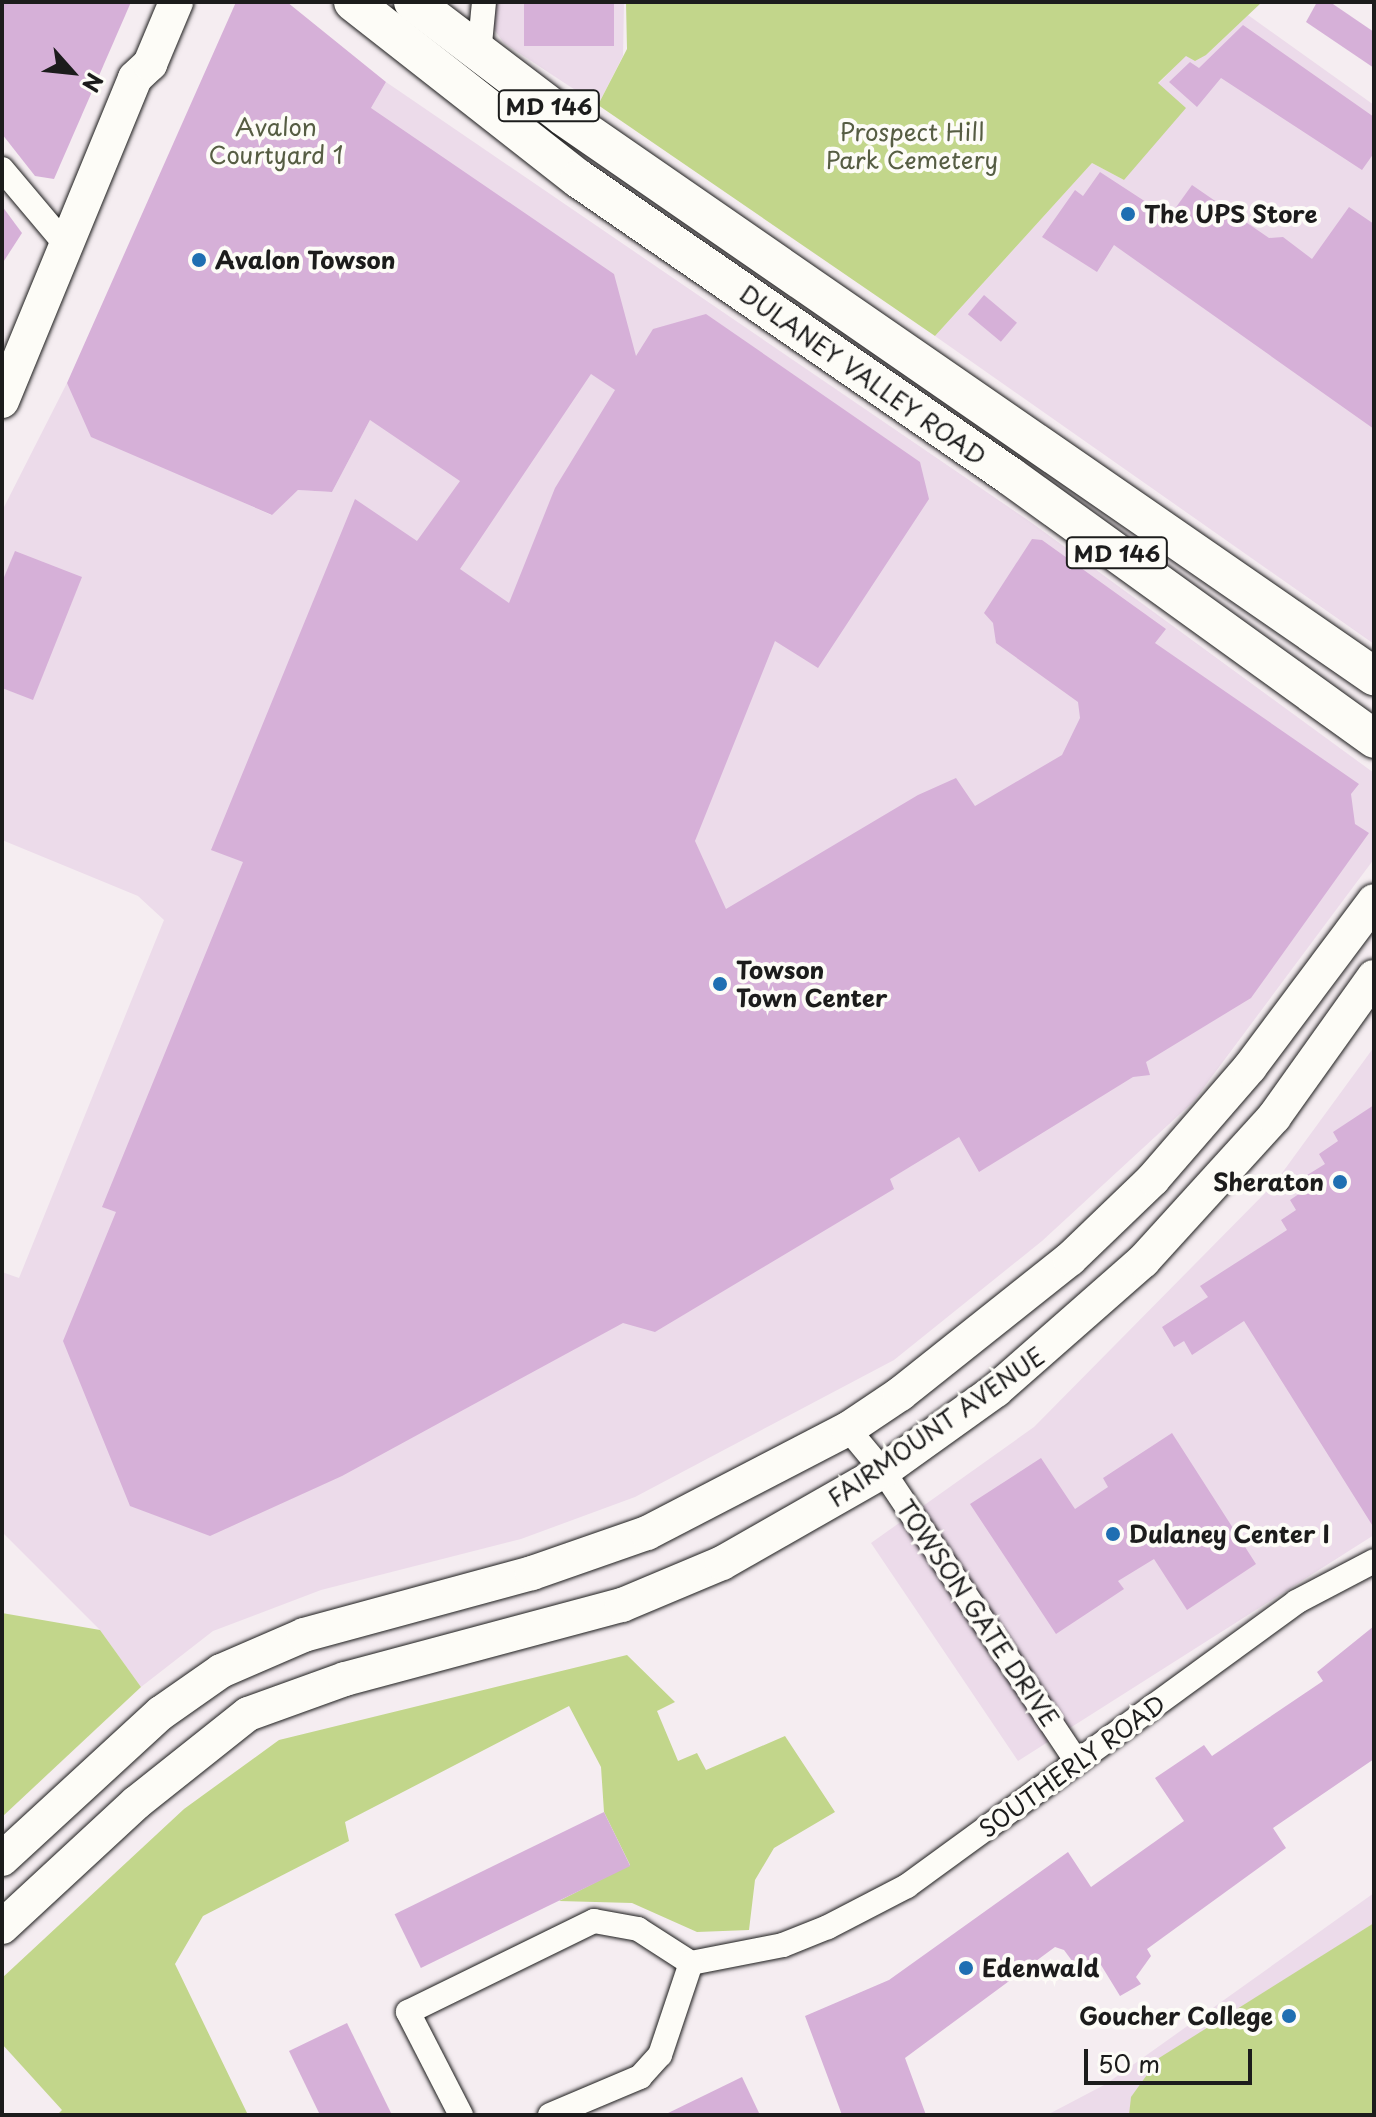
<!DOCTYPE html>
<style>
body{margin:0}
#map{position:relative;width:1376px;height:2117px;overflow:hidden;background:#f5edf1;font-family:"Playpen Sans",sans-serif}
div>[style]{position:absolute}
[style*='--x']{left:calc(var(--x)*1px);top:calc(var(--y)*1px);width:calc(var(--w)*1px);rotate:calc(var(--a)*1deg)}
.built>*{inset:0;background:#ecdbea}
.green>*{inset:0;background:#c2d68b}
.building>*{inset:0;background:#d6b0d8;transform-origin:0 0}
.roads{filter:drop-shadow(0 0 2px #1c1c1c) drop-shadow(0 0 2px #1c1c1c)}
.street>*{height:24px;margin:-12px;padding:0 12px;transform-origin:12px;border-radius:12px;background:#fdfcf7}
.secondary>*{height:34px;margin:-17px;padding:0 17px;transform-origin:17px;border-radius:17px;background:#fdfcf7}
.primary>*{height:38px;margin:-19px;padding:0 19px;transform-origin:19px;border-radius:19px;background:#fdfcf7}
.dots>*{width:22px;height:22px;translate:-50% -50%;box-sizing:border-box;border:4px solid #fdfcf7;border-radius:50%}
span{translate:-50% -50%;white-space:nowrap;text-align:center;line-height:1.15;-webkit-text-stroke:8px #fdfcf7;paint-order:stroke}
.shield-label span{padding:2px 6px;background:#fdfcf7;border:2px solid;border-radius:6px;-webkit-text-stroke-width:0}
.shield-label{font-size:22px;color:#1c1c1c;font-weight:700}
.park-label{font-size:24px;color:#565d43}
.poi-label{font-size:24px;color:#1c1c1c;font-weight:700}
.left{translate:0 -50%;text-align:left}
.right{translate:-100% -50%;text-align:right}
.street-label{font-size:24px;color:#1c1c1c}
.frame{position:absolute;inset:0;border:4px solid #1c1c1c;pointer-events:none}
.north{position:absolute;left:32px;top:32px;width:80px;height:80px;-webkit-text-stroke:6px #fdfcf7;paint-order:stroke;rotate:117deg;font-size:22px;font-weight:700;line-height:32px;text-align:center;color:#1c1c1c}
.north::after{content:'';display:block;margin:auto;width:28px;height:36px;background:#1c1c1c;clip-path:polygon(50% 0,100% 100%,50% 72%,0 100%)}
.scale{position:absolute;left:1084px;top:2049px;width:168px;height:36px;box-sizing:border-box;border:4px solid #1c1c1c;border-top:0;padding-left:10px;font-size:24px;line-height:28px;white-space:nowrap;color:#1c1c1c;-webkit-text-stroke:6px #fdfcf7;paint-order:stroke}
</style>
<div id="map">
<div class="built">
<i style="clip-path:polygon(474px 2px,624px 2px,623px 56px,598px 105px,504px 43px)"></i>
<i style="clip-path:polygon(1248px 15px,1374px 105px,1374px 644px,935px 336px,1092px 163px,1124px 180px,1158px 84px,1186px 55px,1206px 55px)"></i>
<i style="clip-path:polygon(386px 82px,1032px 523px,1374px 773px,1374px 859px,1193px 1102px,1042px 1241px,894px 1360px,635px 1497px,521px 1539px,321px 1590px,213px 1631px,141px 1687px,100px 1630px,2px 1532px,2px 1272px,19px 1278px,164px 920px,138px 896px,2px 840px,2px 511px,67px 383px,170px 469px,271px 515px,298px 490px,332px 492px,370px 420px,344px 155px)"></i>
<i style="clip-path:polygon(1374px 1047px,1374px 1535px,1018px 1761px,871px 1543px,1034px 1427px,1274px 1184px)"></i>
<i style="clip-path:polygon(1374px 1893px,1374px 2115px,1047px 2115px,1106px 2084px)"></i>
</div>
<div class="green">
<i style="clip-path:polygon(626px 2px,1262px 2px,1206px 55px,1195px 61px,1186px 56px,1158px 83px,1186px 108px,1124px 180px,1092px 163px,935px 336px,598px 105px,627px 49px)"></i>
<i style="clip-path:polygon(2px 1613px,100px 1630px,141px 1687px,2px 1817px)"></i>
<i style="clip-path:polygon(627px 1655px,675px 1702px,657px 1711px,678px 1761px,697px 1753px,706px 1770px,785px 1736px,835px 1812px,774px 1848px,755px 1880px,749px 1930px,697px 1932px,632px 1903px,559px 1901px,630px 1865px,604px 1812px,601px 1767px,569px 1706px,345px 1822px,349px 1841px,203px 1916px,175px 1964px,248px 2115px,57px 2115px,62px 2110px,2px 2044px,2px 1978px,184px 1809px,279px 1740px)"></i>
<i style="clip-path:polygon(1374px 1923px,1374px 2115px,1129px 2115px,1131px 2097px,1159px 2058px)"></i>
</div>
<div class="building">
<i style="clip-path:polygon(2px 2px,131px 2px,54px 179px,35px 176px,2px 134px)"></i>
<i style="clip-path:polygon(evenodd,236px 2px,287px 2px,386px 82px,371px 108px,614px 274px,636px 356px,653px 329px,706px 314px,920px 462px,929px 499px,818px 668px,775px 641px,695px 841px,726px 909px,918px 795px,956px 778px,975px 806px,1062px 755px,1080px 718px,1078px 702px,996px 643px,993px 623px,984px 613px,1032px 539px,1042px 540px,1166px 629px,1155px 643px,1359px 784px,1351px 794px,1355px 824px,1369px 833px,1251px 998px,1146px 1062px,1150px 1075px,1133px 1077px,979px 1172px,959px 1137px,890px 1179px,894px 1189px,655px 1332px,623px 1323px,342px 1476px,210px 1536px,130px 1506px,63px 1341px,116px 1212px,102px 1207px,243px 862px,211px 850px,355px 499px,417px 541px,460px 481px,370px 420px,332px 492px,298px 490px,272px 515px,91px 437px,67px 383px,236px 2px,591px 374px,615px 390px,555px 488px,509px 603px,460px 569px,591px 374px)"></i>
<i style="left:524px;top:2px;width:90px;height:44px"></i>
<i style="clip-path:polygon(1317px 2px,1330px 2px,1374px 32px,1374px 68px,1306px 22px)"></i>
<i style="clip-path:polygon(1243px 25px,1374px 117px,1374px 153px,1362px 170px,1221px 78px,1197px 107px,1169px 82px,1190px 62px,1199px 68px)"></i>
<i style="clip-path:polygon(1100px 172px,1169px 217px,1192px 185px,1269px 238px,1283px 237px,1312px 259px,1349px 207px,1374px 224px,1374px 429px,1114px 245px,1097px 272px,1042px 237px,1075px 190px,1083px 196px)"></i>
<i style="clip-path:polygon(2px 206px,22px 233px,2px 264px)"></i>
<i style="left:984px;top:295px;width:43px;height:25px;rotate:40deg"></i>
<i style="clip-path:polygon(15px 551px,82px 577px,33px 700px,2px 688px,2px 582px)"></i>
<i style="clip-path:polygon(1374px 1105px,1374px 1528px,1244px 1321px,1192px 1355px,1184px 1341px,1174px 1347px,1162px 1327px,1208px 1297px,1200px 1286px,1287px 1230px,1281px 1220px,1296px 1210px,1290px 1200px,1309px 1187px,1304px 1177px,1325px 1164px,1319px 1154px,1338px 1141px,1333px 1132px)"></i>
<i style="clip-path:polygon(1172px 1433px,1256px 1564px,1187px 1610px,1154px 1559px,1118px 1581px,1124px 1589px,1056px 1634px,970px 1504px,1041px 1458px,1075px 1509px,1108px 1487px,1103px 1478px)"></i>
<i style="clip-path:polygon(1374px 1626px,1374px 1759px,1273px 1828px,1286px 1848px,1147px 1949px,1151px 1956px,1136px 1977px,1141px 1984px,1120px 1996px,1101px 1965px,1084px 1977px,1064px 1950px,1055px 1947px,905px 2058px,926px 2115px,842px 2115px,805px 2016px,889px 1980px,1068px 1852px,1091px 1887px,1184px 1821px,1155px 1778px,1204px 1745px,1212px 1756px,1323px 1681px,1317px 1672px)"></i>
<i style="left:604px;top:1812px;width:60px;height:233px;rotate:64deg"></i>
<i style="clip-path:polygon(347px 2023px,392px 2115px,320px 2115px,289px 2051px)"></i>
<i style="clip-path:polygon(742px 2077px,760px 2115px,664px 2115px)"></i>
</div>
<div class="roads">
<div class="street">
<i style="--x:479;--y:54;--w:52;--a:-84.5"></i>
<i style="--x:2;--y:169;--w:99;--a:49.9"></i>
<i style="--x:848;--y:1429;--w:55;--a:50.2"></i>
<i style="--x:883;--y:1471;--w:350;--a:56.3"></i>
<i style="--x:461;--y:2115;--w:116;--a:-117.2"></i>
<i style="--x:408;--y:2012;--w:207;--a:-26.1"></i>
<i style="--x:594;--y:1921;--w:45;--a:10.3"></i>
<i style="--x:638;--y:1929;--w:63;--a:32.7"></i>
<i style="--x:691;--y:1963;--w:94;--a:-11.1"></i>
<i style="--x:783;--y:1945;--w:48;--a:-21.8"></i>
<i style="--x:828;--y:1927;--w:89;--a:-27.4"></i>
<i style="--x:907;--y:1886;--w:482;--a:-36.1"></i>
<i style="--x:1296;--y:1602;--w:88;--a:-27.7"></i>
<i style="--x:550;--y:2115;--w:98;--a:-22.9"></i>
<i style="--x:640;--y:2077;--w:30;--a:-48"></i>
<i style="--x:660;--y:2055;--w:97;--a:-71.4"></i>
</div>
<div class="secondary">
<i style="--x:2;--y:401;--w:349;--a:-67.6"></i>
<i style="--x:135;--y:78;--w:21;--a:-43"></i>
<i style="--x:150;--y:64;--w:67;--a:-67.2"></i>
<i style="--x:2;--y:1859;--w:216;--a:-42.6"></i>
<i style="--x:161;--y:1713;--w:73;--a:-35"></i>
<i style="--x:221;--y:1671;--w:90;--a:-23.4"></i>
<i style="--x:304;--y:1635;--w:236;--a:-15.2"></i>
<i style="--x:532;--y:1573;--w:122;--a:-19.2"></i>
<i style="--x:647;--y:1533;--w:226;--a:-27.4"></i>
<i style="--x:848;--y:1429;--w:63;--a:-33.9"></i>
<i style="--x:900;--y:1394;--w:217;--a:-38.5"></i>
<i style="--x:1070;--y:1259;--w:115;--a:-43.9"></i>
<i style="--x:1153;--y:1179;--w:148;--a:-49.1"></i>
<i style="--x:1250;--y:1067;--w:207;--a:-53.2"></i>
<i style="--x:2;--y:1927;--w:183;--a:-42.8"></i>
<i style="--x:136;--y:1803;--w:143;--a:-38.5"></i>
<i style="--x:248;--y:1714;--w:103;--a:-19.8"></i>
<i style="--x:345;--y:1679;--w:287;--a:-15"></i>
<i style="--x:622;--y:1605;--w:108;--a:-22.8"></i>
<i style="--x:722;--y:1563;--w:185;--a:-29.7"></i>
<i style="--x:883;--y:1471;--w:139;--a:-35.6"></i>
<i style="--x:996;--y:1390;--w:196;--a:-41.3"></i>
<i style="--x:1143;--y:1261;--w:195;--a:-47.7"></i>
<i style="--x:1274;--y:1117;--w:172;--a:-54.5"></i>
</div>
<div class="primary">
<i style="--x:353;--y:2;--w:287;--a:38.1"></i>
<i style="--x:579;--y:179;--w:523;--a:34.57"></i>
<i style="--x:1010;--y:476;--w:449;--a:35.8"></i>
<i style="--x:413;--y:2;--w:188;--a:37.2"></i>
<i style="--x:563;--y:116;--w:986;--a:34.63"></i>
</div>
</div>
<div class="dots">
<i style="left:1128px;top:214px;background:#1f6fb2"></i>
<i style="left:199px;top:260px;background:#1f6fb2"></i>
<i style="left:720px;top:984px;background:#1f6fb2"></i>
<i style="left:1340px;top:1182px;background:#1f6fb2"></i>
<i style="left:1113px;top:1534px;background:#1f6fb2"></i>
<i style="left:966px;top:1968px;background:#1f6fb2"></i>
<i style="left:1289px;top:2016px;background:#1f6fb2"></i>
</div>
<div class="shield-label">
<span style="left:549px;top:106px">MD 146</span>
<span style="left:1117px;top:553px">MD 146</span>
</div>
<div class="park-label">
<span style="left:276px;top:141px">Avalon<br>Courtyard 1</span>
<span style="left:912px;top:146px">Prospect Hill<br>Park Cemetery</span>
</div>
<div class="poi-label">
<span class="left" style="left:1144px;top:214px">The UPS Store</span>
<span class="left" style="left:215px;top:260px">Avalon Towson</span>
<span class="left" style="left:736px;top:984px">Towson<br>Town Center</span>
<span class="right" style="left:1324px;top:1182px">Sheraton</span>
<span class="left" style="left:1129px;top:1534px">Dulaney Center I</span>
<span class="left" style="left:982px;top:1968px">Edenwald</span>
<span class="right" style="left:1273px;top:2016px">Goucher College</span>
</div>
<div class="street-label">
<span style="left:863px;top:375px;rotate:35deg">DULANEY VALLEY ROAD</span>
<span style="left:936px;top:1427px;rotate:-35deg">FAIRMOUNT AVENUE</span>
<span style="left:978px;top:1613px;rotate:56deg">TOWSON GATE DRIVE</span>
<span style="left:1072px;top:1766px;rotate:-36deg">SOUTHERLY ROAD</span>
</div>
<div class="frame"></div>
<div class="north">N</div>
<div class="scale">50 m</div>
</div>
